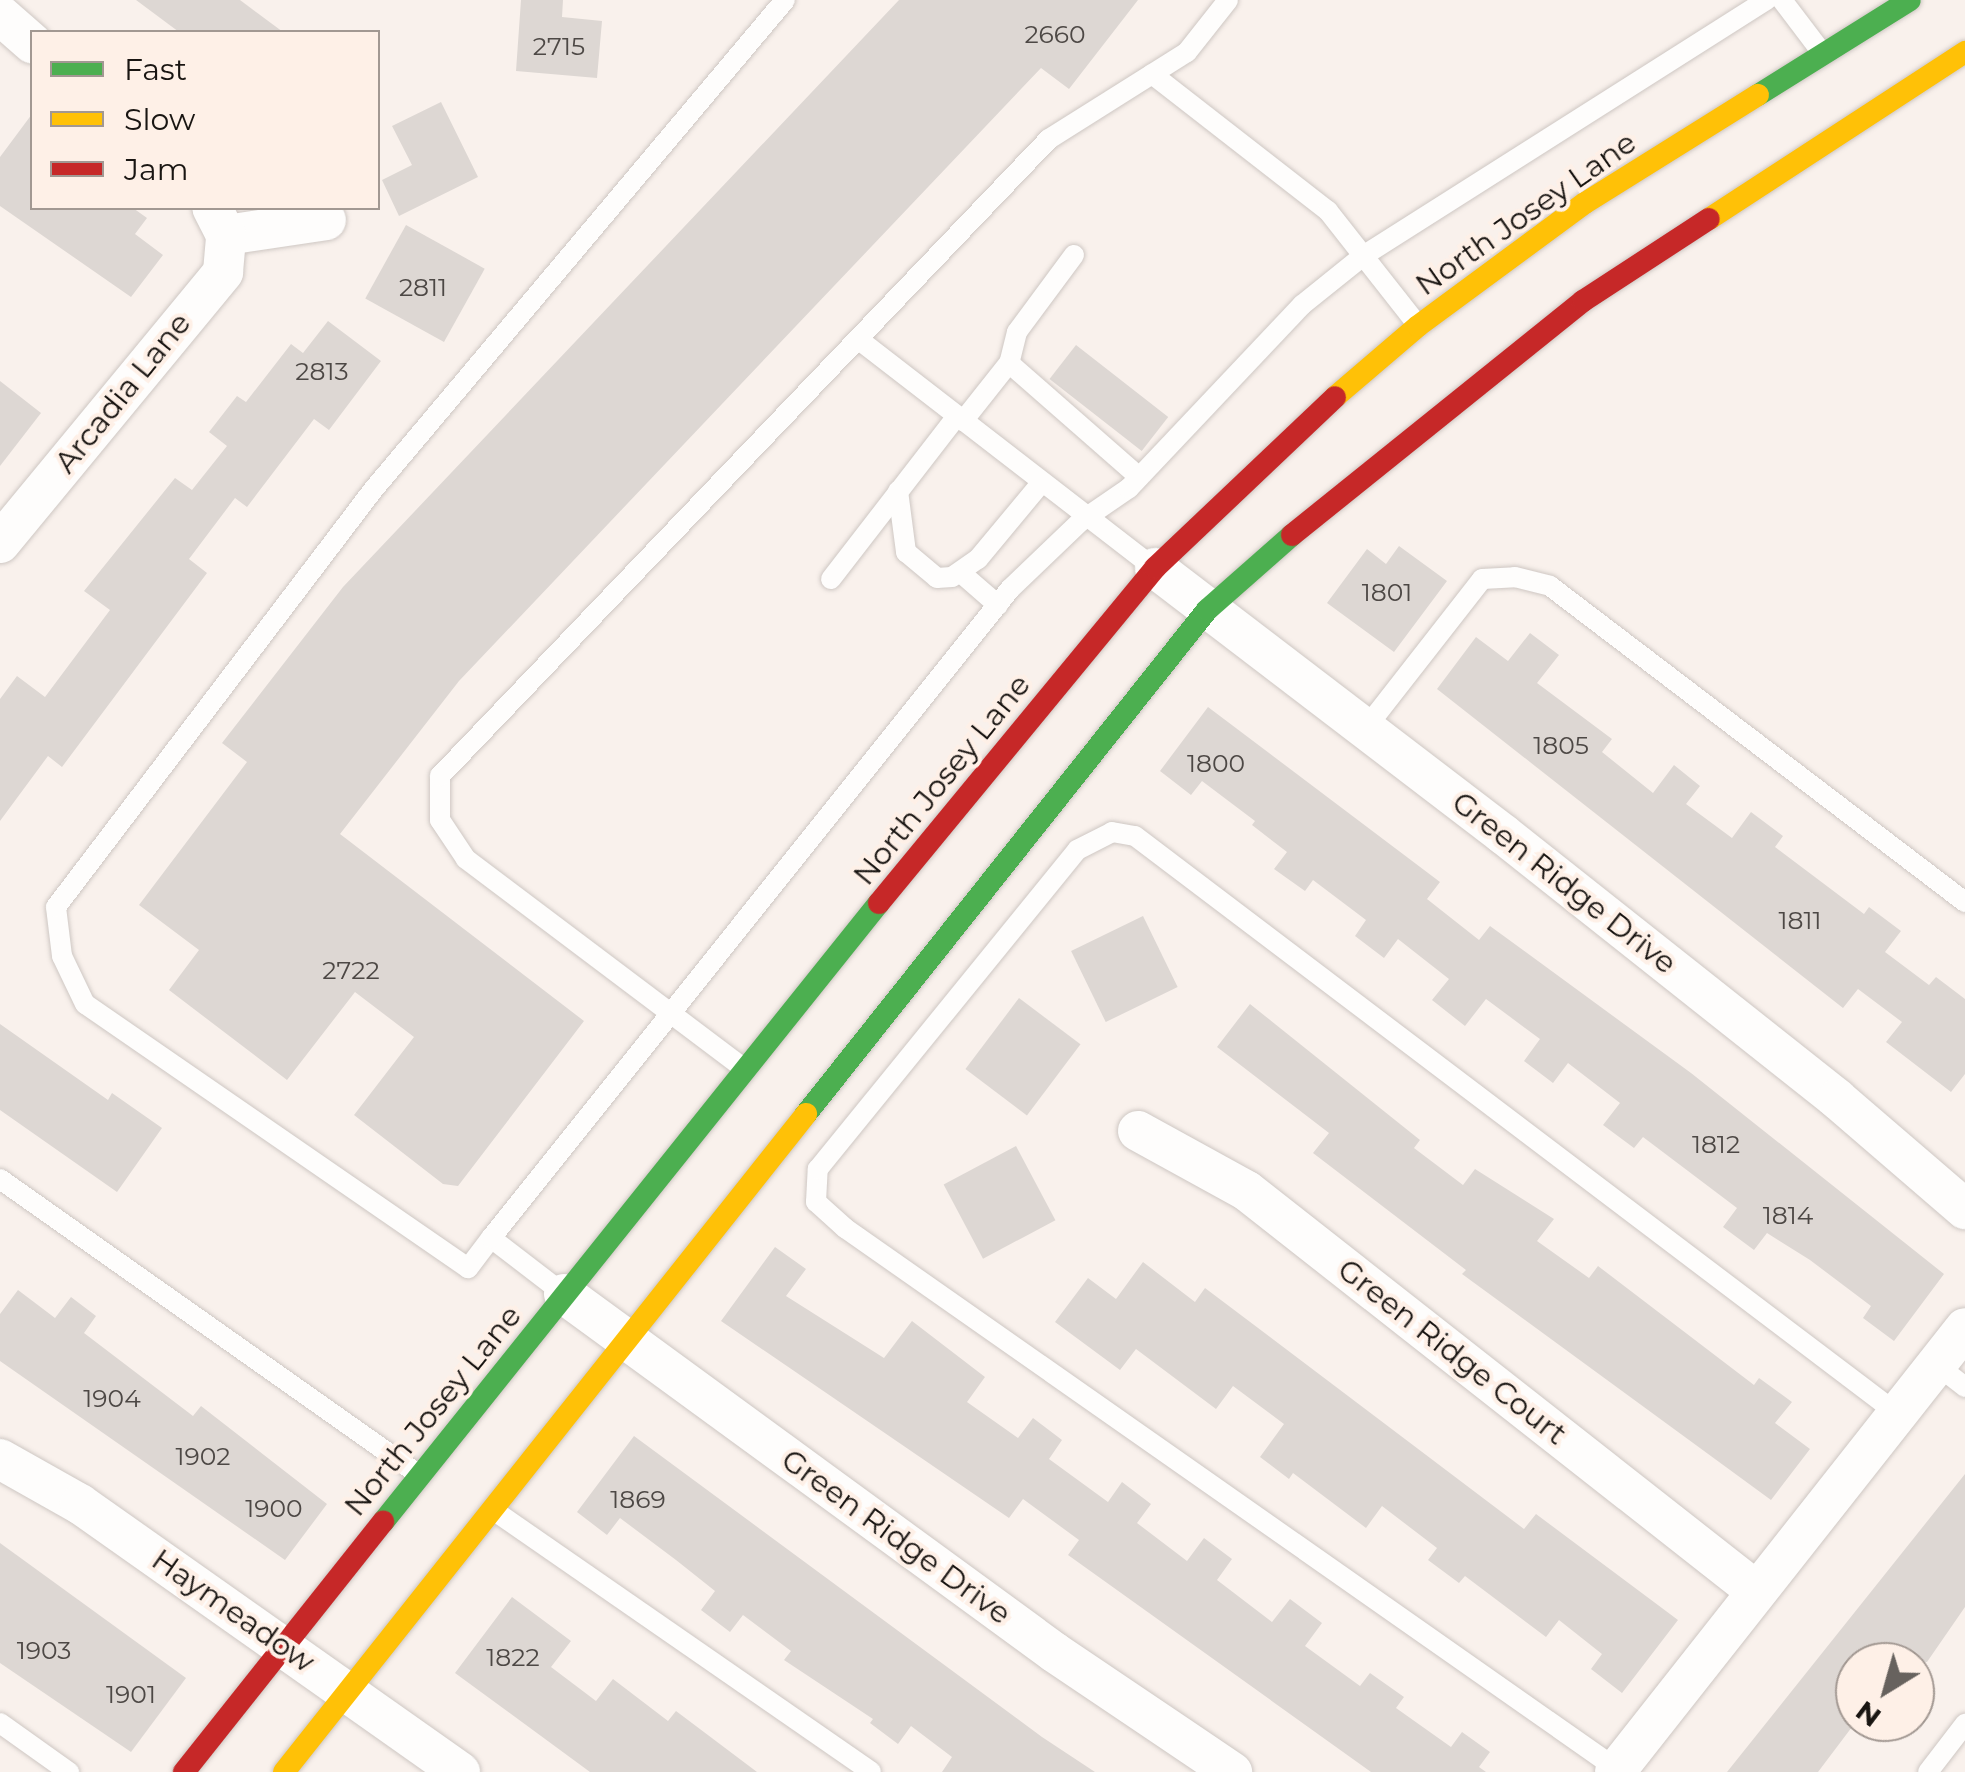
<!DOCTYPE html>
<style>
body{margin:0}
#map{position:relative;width:1965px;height:1772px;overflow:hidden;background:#f9f1ec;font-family:Montserrat,sans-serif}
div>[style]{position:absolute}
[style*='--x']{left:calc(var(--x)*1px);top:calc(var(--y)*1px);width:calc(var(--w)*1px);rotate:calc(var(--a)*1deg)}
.building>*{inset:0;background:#ddd7d3;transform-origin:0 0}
.roads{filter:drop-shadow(0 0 2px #cec7c3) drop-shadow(0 0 2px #cec7c3)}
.lane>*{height:20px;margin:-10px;padding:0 10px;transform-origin:10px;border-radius:10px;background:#fefdfc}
.street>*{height:40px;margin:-20px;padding:0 20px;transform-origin:20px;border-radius:20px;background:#fefdfc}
.fast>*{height:22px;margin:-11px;padding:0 11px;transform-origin:11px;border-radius:11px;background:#4caf50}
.slow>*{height:22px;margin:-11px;padding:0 11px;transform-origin:11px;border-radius:11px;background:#ffc107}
.jam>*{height:22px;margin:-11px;padding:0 11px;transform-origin:11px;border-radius:11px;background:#c62828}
span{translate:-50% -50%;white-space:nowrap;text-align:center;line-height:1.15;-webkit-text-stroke:8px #fef0e7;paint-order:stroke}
.number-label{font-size:25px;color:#4d4845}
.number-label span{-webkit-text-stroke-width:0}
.street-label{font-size:30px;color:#191512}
.legend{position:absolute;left:30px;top:30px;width:350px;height:180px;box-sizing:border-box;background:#fef0e7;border:2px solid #a29892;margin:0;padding:12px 18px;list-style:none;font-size:30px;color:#191512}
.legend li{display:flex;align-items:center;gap:20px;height:50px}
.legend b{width:50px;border:2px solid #a29892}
.north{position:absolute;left:1835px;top:1642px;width:100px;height:100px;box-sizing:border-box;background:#fef0e7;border:2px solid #a29892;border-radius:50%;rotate:217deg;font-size:28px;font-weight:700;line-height:40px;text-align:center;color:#191512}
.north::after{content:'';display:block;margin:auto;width:35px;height:45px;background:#67625e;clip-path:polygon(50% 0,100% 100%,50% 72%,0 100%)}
</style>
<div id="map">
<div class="building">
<i style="clip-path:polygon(136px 0,240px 0,283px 32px,179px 32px)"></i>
<i style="clip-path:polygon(521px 0,563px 0,562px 17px,602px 21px,597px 78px,516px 71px)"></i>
<i style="clip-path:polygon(899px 0,1138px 0,1069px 89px,1041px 68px,459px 681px,340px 834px,584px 1021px,458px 1186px,443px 1184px,354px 1115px,414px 1037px,355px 992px,287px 1080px,169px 990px,199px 950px,139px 905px,247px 762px,222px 743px,343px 587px)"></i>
<i style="clip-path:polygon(441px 102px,478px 177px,399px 216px,382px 180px,412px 165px,392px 126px)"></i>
<i style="clip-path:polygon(32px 114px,32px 208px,133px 208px,147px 218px,135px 234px,163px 255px,131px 297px,0 206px,0 157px)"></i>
<i style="left:406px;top:225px;width:90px;height:84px;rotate:29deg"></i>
<i style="clip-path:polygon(328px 321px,381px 361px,329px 430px,314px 419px,247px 507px,235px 498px,189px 559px,207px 573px,62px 767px,48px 756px,0 821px,0 699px,17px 676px,45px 697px,110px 610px,84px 591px,175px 478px,192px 490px,227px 446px,209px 432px,237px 396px,246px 402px,291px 344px,303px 353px)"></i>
<i style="left:1076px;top:345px;width:117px;height:43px;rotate:38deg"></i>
<i style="clip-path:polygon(0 381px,41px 413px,0 466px)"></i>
<i style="clip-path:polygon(1399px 546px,1447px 581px,1394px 652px,1327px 603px,1367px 549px,1386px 564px)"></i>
<i style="clip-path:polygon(1530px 633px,1559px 655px,1537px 683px,1612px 739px,1602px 752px,1653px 793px,1674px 765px,1700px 786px,1686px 804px,1732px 838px,1751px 812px,1783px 836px,1775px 847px,1864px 914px,1869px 907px,1901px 931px,1885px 952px,1929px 985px,1936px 977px,1965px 999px,1965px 1074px,1951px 1092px,1886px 1042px,1902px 1022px,1858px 989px,1843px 1008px,1437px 689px,1476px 637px,1508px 661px)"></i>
<i style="clip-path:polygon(1208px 707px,1440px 882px,1427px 899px,1479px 940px,1490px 926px,1691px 1073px,1944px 1274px,1894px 1341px,1863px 1318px,1871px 1306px,1810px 1260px,1767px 1233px,1754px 1250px,1723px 1227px,1737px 1208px,1643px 1137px,1634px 1148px,1603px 1125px,1620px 1103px,1568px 1063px,1553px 1083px,1524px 1061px,1540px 1039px,1486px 999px,1465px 1026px,1432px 1000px,1449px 979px,1398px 939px,1384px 958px,1355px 936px,1366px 920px,1313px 880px,1305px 891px,1274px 869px,1287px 852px,1252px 825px,1255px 821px,1202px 781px,1191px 795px,1160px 771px)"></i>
<i style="left:1143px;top:916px;width:79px;height:80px;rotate:64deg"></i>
<i style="left:1019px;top:998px;width:77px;height:89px;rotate:37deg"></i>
<i style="clip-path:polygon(1250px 1004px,1420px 1140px,1414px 1148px,1463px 1185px,1475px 1169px,1554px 1219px,1537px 1241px,1589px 1278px,1598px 1266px,1754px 1385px,1759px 1378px,1792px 1402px,1775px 1423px,1810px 1449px,1771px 1500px,1462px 1274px,1466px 1270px,1313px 1153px,1329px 1133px,1217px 1047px)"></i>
<i style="clip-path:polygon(0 1024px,108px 1100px,112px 1093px,162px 1128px,117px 1192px,0 1110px)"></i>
<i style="left:1016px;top:1146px;width:84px;height:82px;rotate:62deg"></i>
<i style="clip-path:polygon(775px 1247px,806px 1269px,786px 1296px,884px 1358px,912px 1321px,985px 1377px,967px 1402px,1018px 1438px,1033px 1418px,1062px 1440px,1049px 1459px,1108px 1502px,1122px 1482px,1151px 1504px,1137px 1523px,1187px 1561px,1204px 1538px,1232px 1559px,1217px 1580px,1272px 1622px,1290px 1599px,1322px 1623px,1305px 1646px,1360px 1686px,1370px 1673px,1404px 1697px,1396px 1708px,1451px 1747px,1462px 1732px,1490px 1752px,1479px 1767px,1486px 1772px,1371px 1772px,1068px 1555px,1079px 1540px,1023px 1499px,1009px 1518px,721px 1321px)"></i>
<i style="clip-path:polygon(1143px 1262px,1195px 1302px,1205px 1288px,1524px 1529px,1536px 1514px,1678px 1620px,1622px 1693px,1591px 1669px,1602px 1654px,1559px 1620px,1546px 1637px,1465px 1576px,1459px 1583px,1428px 1560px,1437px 1548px,1382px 1506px,1366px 1528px,1293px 1473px,1289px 1479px,1260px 1457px,1284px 1424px,1233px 1386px,1216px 1409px,1136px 1349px,1120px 1370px,1055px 1322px,1088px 1278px,1116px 1299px)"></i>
<i style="clip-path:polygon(18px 1290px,55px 1318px,71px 1297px,96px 1316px,84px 1333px,193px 1416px,201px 1406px,327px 1504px,285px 1560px,0 1361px,0 1314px)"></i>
<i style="clip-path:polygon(634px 1436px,1042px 1737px,1095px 1772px,942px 1772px,952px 1757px,911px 1726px,898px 1744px,870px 1723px,873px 1719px,784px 1660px,791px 1651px,743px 1615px,730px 1632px,701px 1610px,715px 1591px,676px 1560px,620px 1518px,607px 1535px,577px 1512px)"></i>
<i style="clip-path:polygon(1965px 1474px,1965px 1607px,1927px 1662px,1855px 1662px,1855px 1723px,1818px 1772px,1727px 1772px)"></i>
<i style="clip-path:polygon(0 1543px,186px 1678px,131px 1752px,0 1663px)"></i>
<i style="clip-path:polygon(512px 1597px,571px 1641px,551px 1667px,596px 1701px,613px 1679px,668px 1721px,676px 1711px,757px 1772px,590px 1772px,455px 1673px)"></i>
</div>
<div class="roads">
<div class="lane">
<i style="--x:1782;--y:0;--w:68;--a:52.8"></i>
<i style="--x:1152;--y:74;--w:223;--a:37.9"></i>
<i style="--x:1328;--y:211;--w:144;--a:51.8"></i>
<i style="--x:1074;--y:255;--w:96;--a:126.5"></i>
<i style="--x:1017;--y:332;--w:32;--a:104"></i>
<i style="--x:1009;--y:363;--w:173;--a:41.2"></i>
<i style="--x:858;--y:339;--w:373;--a:37.7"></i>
<i style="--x:963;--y:421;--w:74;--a:-51.6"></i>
<i style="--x:898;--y:491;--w:62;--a:82.5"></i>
<i style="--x:906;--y:552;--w:40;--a:40"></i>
<i style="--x:937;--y:578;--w:15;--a:-4"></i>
<i style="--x:952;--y:577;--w:32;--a:-35"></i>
<i style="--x:978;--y:559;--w:100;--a:-50.3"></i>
<i style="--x:961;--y:573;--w:49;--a:40.9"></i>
<i style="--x:831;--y:579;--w:206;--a:-52.3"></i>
<i style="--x:1365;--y:729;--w:190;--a:-52"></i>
<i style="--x:1482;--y:579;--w:33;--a:-3"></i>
<i style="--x:1515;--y:577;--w:36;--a:14"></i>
<i style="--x:1550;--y:586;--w:522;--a:37.29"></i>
<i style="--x:742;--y:1067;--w:346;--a:-143"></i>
<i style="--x:466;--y:859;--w:47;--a:-123.7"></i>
<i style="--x:440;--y:820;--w:44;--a:-90"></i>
<i style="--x:440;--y:776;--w:881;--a:-46.29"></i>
<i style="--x:1049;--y:139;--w:163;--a:-32.2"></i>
<i style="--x:1187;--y:52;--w:66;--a:-51.7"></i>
<i style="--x:0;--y:1179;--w:512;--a:35.21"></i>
<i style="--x:491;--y:1238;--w:38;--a:127"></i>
<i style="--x:468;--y:1268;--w:465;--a:-145.4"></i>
<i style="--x:85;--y:1004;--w:53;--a:-115.6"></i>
<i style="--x:62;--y:956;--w:49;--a:-97"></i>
<i style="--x:56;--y:907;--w:524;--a:-52.76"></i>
<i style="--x:373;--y:490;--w:640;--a:-49.94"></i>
<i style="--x:564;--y:1294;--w:92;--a:-142.5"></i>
<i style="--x:491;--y:1238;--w:831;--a:-51.35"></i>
<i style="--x:1010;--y:589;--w:98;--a:-43.8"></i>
<i style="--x:1081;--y:521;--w:58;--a:-34.5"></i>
<i style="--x:1129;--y:488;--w:252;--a:-46.6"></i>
<i style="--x:1302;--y:305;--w:78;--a:-38.8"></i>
<i style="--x:1363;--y:256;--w:478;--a:-32.4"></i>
<i style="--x:1937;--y:1365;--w:36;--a:38"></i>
<i style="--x:496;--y:1512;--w:456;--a:34.7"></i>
<i style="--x:0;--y:1723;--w:85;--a:35.4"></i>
<i style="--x:1617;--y:1769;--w:943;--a:-144.98"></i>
<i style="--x:845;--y:1228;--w:39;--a:-138"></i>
<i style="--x:816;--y:1202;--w:33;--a:-87"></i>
<i style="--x:818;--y:1169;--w:411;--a:-50.9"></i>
<i style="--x:1077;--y:850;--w:39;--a:-27"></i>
<i style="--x:1112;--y:832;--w:23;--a:10"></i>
<i style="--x:1135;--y:836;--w:957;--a:37.15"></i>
<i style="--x:1928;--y:1772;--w:61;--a:-52.4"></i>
</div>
<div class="street">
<i style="--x:0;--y:15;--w:43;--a:41.2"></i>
<i style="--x:226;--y:235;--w:101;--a:-8.5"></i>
<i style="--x:0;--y:543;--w:351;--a:-50.5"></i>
<i style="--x:223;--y:272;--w:37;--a:-85"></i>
<i style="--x:226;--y:235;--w:30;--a:-117"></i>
<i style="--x:1155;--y:568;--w:438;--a:37.4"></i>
<i style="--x:1503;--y:834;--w:426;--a:38.4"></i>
<i style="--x:1837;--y:1099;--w:169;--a:40.7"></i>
<i style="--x:1138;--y:1131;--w:124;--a:28.8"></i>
<i style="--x:1247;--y:1191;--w:646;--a:38.15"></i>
<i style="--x:564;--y:1294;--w:607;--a:36.15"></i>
<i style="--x:1054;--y:1652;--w:215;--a:34"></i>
<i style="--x:0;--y:1459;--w:92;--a:29.4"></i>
<i style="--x:80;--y:1504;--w:465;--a:35.2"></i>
<i style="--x:1615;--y:1772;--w:565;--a:-51.75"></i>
</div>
<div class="fast">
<i style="--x:1758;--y:95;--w:179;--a:-32"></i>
<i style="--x:806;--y:1114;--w:644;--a:-51.49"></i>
<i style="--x:1207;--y:610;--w:113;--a:-41.4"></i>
<i style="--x:383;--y:1522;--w:793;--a:-51.3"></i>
</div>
<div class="slow">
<i style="--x:1709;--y:219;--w:306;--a:-33.1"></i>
<i style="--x:1335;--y:397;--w:109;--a:-40.5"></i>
<i style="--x:1418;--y:326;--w:207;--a:-36.4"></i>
<i style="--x:1585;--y:203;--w:204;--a:-32"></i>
<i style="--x:284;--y:1772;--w:840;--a:-51.57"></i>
</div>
<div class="jam">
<i style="--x:1292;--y:535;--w:373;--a:-38.8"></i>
<i style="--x:1583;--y:301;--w:150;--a:-33.1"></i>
<i style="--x:879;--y:903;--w:434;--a:-50.5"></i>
<i style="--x:1155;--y:568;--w:248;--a:-43.5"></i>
<i style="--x:184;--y:1772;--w:320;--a:-51.5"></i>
</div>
</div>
<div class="number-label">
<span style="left:1055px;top:34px">2660</span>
<span style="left:559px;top:46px">2715</span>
<span style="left:423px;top:287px">2811</span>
<span style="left:322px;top:371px">2813</span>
<span style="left:1387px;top:592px">1801</span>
<span style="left:1561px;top:745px">1805</span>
<span style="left:1216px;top:763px">1800</span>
<span style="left:1800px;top:920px">1811</span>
<span style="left:351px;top:970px">2722</span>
<span style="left:1716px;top:1144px">1812</span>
<span style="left:1788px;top:1215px">1814</span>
<span style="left:112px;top:1398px">1904</span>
<span style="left:203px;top:1456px">1902</span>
<span style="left:638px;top:1499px">1869</span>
<span style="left:274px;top:1508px">1900</span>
<span style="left:44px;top:1650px">1903</span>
<span style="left:513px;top:1657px">1822</span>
<span style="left:131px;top:1694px">1901</span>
</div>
<div class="street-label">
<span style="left:1526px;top:214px;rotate:-35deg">North Josey Lane</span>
<span style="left:123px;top:393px;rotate:-51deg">Arcadia Lane</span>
<span style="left:942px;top:780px;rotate:-51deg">North Josey Lane</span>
<span style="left:1564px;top:883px;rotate:38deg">Green Ridge Drive</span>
<span style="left:1452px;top:1352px;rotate:38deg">Green Ridge Court</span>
<span style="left:433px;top:1411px;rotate:-51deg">North Josey Lane</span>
<span style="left:896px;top:1537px;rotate:36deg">Green Ridge Drive</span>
<span style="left:233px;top:1611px;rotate:35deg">Haymeadow</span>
</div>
<ul class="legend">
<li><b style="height:12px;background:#4caf50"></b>Fast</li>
<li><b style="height:12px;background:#ffc107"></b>Slow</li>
<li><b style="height:12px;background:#c62828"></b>Jam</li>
</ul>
<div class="north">N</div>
</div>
